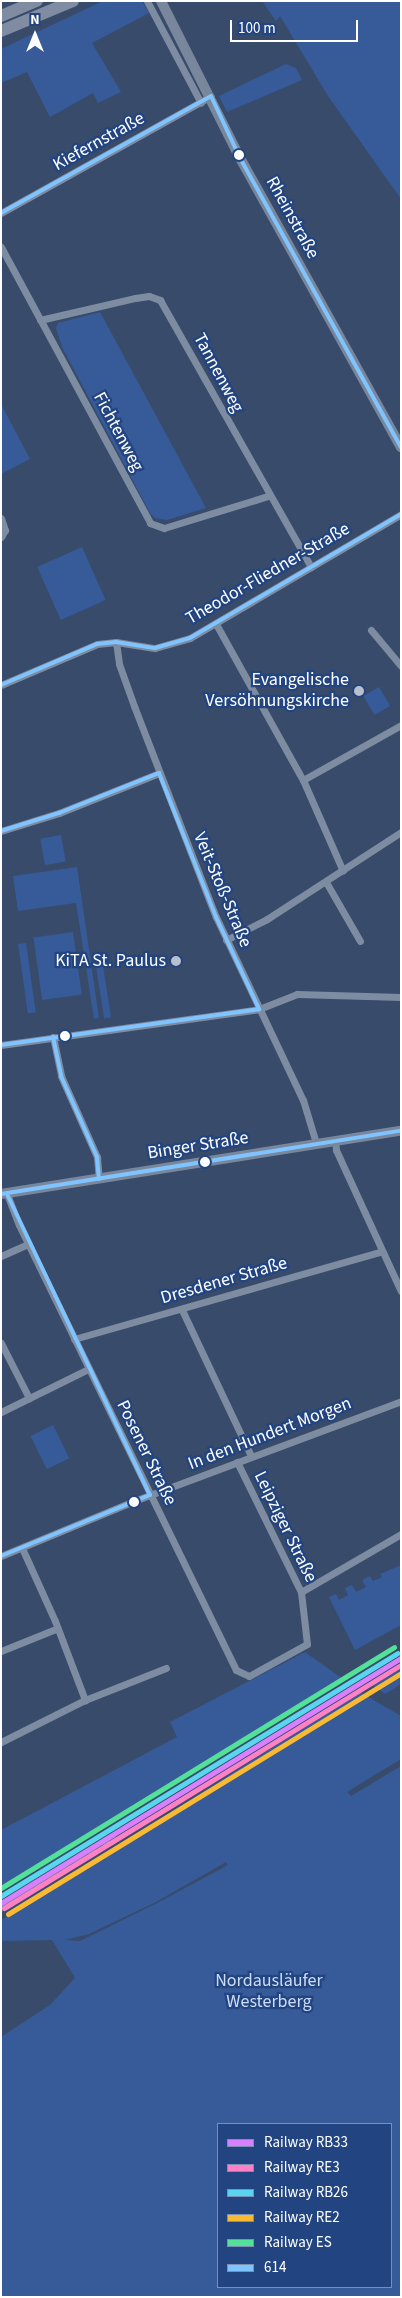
<!DOCTYPE html>
<meta charset="utf-8">
<style>
body{margin:0}
#map{position:relative;width:402px;height:2298px;overflow:hidden;background:#384b6b;font-family:"Source Sans 3",sans-serif}
div>[style]{position:absolute}
[style*='--x']{left:calc(var(--x)*1px);top:calc(var(--y)*1px);width:calc(var(--w)*1px);rotate:calc(var(--a)*1deg)}
.green>*{inset:0;background:#365b98;transform-origin:0 0}
.minor>*{height:7px;margin:-3.5px;padding:0 3.5px;transform-origin:3.5px;border-radius:3.5px;background:#7e8ca2}
.secondary>*{height:10px;margin:-5px;padding:0 5px;transform-origin:5px;border-radius:5px;background:#79879d}
.motorway>*{height:12px;margin:-6px;padding:0 6px;transform-origin:6px;border-radius:6px;background:#7f8ca1}
.rail>*{height:4.5px;margin-top:-2.25px;transform-origin:0;background:repeating-linear-gradient(90deg,#224581 0 8px,#7f8ca1 0 16px);box-sizing:border-box;border-block:1px solid #7f8ca1}
.bus-1>*{height:4px;margin:-2px;padding:0 2px;transform-origin:2px;border-radius:2px;background:#80c4ff}
.rail-1>*{height:5px;margin:-2.5px;padding:0 2.5px;transform-origin:2.5px;border-radius:2.5px;background:#d880ff}
.rail-2>*{height:5px;margin:-2.5px;padding:0 2.5px;transform-origin:2.5px;border-radius:2.5px;background:#ff80c5}
.rail-3>*{height:5px;margin:-2.5px;padding:0 2.5px;transform-origin:2.5px;border-radius:2.5px;background:#5ad5f0}
.rail-4>*{height:5px;margin:-2.5px;padding:0 2.5px;transform-origin:2.5px;border-radius:2.5px;background:#fab933}
.rail-5>*{height:5px;margin:-2.5px;padding:0 2.5px;transform-origin:2.5px;border-radius:2.5px;background:#53e098}
.dots>*{width:14px;height:14px;translate:-50% -50%;box-sizing:border-box;border:2px solid #224581;border-radius:50%}
span{translate:-50% -50%;white-space:nowrap;text-align:center;line-height:1.15;-webkit-text-stroke:4.5px #224581;paint-order:stroke}
.street-label{font-size:18px;color:#fff}
.poi-label{font-size:18px;color:#fff}
.right{translate:-100% -50%;text-align:right}
.park-label{font-size:18px;color:#cddcf6}
.frame{position:absolute;inset:0;border:2px solid #fff;pointer-events:none}
.legend{position:absolute;left:217px;top:2123px;width:175px;height:165px;box-sizing:border-box;background:#224581;border:1px solid #7a8fb3;margin:0;padding:6px 9px;list-style:none;font-size:15px;color:#fff}
.legend li{display:flex;align-items:center;gap:10px;height:25px}
.legend b{width:25px;border:1px solid #7a8fb3}
.north{position:absolute;left:10px;top:10px;width:50px;height:50px;-webkit-text-stroke:4px #224581;paint-order:stroke;rotate:0deg;font-size:14px;font-weight:700;line-height:20px;text-align:center;color:#fff}
.north::after{content:'';display:block;margin:auto;width:18px;height:22px;background:#fff;clip-path:polygon(50% 0,100% 100%,50% 72%,0 100%)}
.scale{position:absolute;left:230px;top:20px;width:128px;height:22px;box-sizing:border-box;border:2px solid #fff;border-top:0;padding-left:6px;font-size:15px;line-height:18px;white-space:nowrap;color:#fff;-webkit-text-stroke:4px #224581;paint-order:stroke}
</style>
<div id="map">
<div class="green">
<i style="clip-path:polygon(103px 1px,142px 1px,149px 13px,92px 43px,121px 92px,98px 103px,93px 93px,50px 117px,27px 72px,1px 83px,1px 49px)"></i>
<i style="clip-path:polygon(262px 1px,401px 1px,401px 199px,328px 96px,280px 16px,276px 21px)"></i>
<i style="clip-path:polygon(286px 64px,296px 68px,302px 80px,227px 112px,219px 96px)"></i>
<i style="clip-path:polygon(100px 312px,206px 508px,167px 520px,155px 518px,150px 513px,62px 347px,56px 328px,58px 323px)"></i>
<i style="clip-path:polygon(1px 404px,30px 459px,1px 474px)"></i>
<i style="left:82px;top:547px;width:58px;height:49px;rotate:66deg"></i>
<i style="left:379px;top:687px;width:22px;height:18px;rotate:60deg"></i>
<i style="left:61px;top:835px;width:27px;height:21px;rotate:80deg"></i>
<i style="clip-path:polygon(77px 867px,99px 1018px,94px 1019px,76px 903px,18px 911px,13px 876px)"></i>
<i style="left:73px;top:932px;width:63px;height:40px;rotate:82deg"></i>
<i style="left:26px;top:943px;width:70px;height:8px;rotate:82deg"></i>
<i style="left:102px;top:960px;width:58px;height:7px;rotate:81deg"></i>
<i style="left:53px;top:1425px;width:37px;height:25px;rotate:64deg"></i>
<i style="clip-path:polygon(401px 1565px,401px 1625px,355px 1650px,329px 1597px,336px 1594px,339px 1600px,348px 1595px,345px 1588px,352px 1585px,356px 1592px,366px 1587px,362px 1580px,370px 1576px,373px 1581px,382px 1577px,380px 1574px)"></i>
<i style="clip-path:polygon(305px 1652px,343px 1679px,1px 1891px,1px 1830px,177px 1737px,170px 1722px)"></i>
<i style="clip-path:polygon(401px 1669px,401px 1684px,385px 1694px,373px 1685px)"></i>
<i style="clip-path:polygon(evenodd,360px 1692px,401px 1716px,401px 1759px,347px 1792px,351px 1796px,401px 1766px,401px 2297px,1px 2297px,1px 2037px,50px 2005px,75px 1978px,52px 1940px,1px 1941px,1px 1920px,360px 1692px,226px 1862px,228px 1865px,159px 1902px,80px 1941px,65px 1940px,89px 1934px,156px 1902px,226px 1862px,360px 1692px,218px 2124px,391px 2124px,391px 2287px,218px 2287px,218px 2124px)"></i>
</div>
<div class="minor">
<i style="--x:147;--y:1;--w:115;--a:62.1"></i>
<i style="--x:1;--y:213;--w:240;--a:-29.1"></i>
<i style="--x:1;--y:247;--w:314;--a:61.6"></i>
<i style="--x:150;--y:523;--w:15;--a:20"></i>
<i style="--x:164;--y:528;--w:109;--a:-17.1"></i>
<i style="--x:40;--y:320;--w:98;--a:-13"></i>
<i style="--x:135;--y:298;--w:14;--a:-8"></i>
<i style="--x:149;--y:296;--w:12;--a:20"></i>
<i style="--x:160;--y:300;--w:307;--a:60.5"></i>
<i style="--x:1;--y:518;--w:13;--a:72"></i>
<i style="--x:5;--y:530;--w:8;--a:120"></i>
<i style="--x:216;--y:624;--w:179;--a:60.9"></i>
<i style="--x:303;--y:780;--w:99;--a:66.3"></i>
<i style="--x:371;--y:630;--w:47;--a:50.2"></i>
<i style="--x:116;--y:642;--w:22;--a:82"></i>
<i style="--x:119;--y:664;--w:45;--a:70.3"></i>
<i style="--x:134;--y:706;--w:226;--a:68.8"></i>
<i style="--x:216;--y:917;--w:203;--a:64.6"></i>
<i style="--x:303;--y:1100;--w:45;--a:73.2"></i>
<i style="--x:1;--y:685;--w:104;--a:-23.1"></i>
<i style="--x:97;--y:644;--w:19;--a:-6"></i>
<i style="--x:116;--y:642;--w:39;--a:9"></i>
<i style="--x:155;--y:648;--w:36;--a:-16"></i>
<i style="--x:190;--y:638;--w:245;--a:-30.4"></i>
<i style="--x:303;--y:780;--w:112;--a:-29.3"></i>
<i style="--x:1;--y:831;--w:61;--a:-17.2"></i>
<i style="--x:59;--y:813;--w:108;--a:-21.8"></i>
<i style="--x:326;--y:882;--w:68;--a:60"></i>
<i style="--x:226;--y:940;--w:46;--a:-27.1"></i>
<i style="--x:267;--y:919;--w:160;--a:-33"></i>
<i style="--x:53;--y:1037;--w:40;--a:78"></i>
<i style="--x:61;--y:1076;--w:89;--a:66"></i>
<i style="--x:97;--y:1157;--w:22;--a:85"></i>
<i style="--x:1;--y:1045;--w:260;--a:-7.9"></i>
<i style="--x:259;--y:1009;--w:41;--a:-21.5"></i>
<i style="--x:297;--y:994;--w:104;--a:1.7"></i>
<i style="--x:335;--y:1140;--w:10;--a:84"></i>
<i style="--x:336;--y:1150;--w:155;--a:65.3"></i>
<i style="--x:7;--y:1194;--w:33;--a:69"></i>
<i style="--x:19;--y:1225;--w:495;--a:64"></i>
<i style="--x:236;--y:1670;--w:14;--a:25"></i>
<i style="--x:249;--y:1676;--w:66;--a:-28.9"></i>
<i style="--x:307;--y:1644;--w:52;--a:-96.6"></i>
<i style="--x:301;--y:1592;--w:145;--a:-116.2"></i>
<i style="--x:1;--y:1256;--w:30;--a:-24"></i>
<i style="--x:182;--y:1310;--w:161;--a:64.7"></i>
<i style="--x:74;--y:1339;--w:320;--a:-15.9"></i>
<i style="--x:1;--y:1343;--w:62;--a:63"></i>
<i style="--x:1;--y:1412;--w:97;--a:-26.3"></i>
<i style="--x:22;--y:1548;--w:80;--a:65.7"></i>
<i style="--x:55;--y:1621;--w:85;--a:69.2"></i>
<i style="--x:1;--y:1556;--w:144;--a:-22.5"></i>
<i style="--x:134;--y:1501;--w:285;--a:-20.5"></i>
<i style="--x:301;--y:1592;--w:116;--a:-30.1"></i>
<i style="--x:1;--y:1651;--w:61;--a:-22"></i>
<i style="--x:1;--y:1742;--w:94;--a:-26.6"></i>
<i style="--x:85;--y:1700;--w:87;--a:-21.6"></i>
</div>
<div class="secondary">
<i style="--x:161;--y:1;--w:176;--a:63.3"></i>
<i style="--x:240;--y:158;--w:331;--a:60.9"></i>
<i style="--x:1;--y:1194;--w:405;--a:-9"></i>
</div>
<div class="motorway">
<i style="--x:1;--y:16;--w:39;--a:-23"></i>
<i style="--x:1;--y:31;--w:78;--a:-22.6"></i>
</div>
<div class="rail">
<i style="--x:1;--y:1909;--w:135;--a:-31.7"></i>
</div>
<div class="bus-1">
<i style="--x:211;--y:96;--w:68;--a:64.9"></i>
<i style="--x:240;--y:158;--w:331;--a:60.9"></i>
<i style="--x:1;--y:213;--w:240;--a:-29.1"></i>
<i style="--x:1;--y:685;--w:104;--a:-23.1"></i>
<i style="--x:97;--y:644;--w:19;--a:-6"></i>
<i style="--x:116;--y:642;--w:39;--a:9"></i>
<i style="--x:155;--y:648;--w:36;--a:-16"></i>
<i style="--x:190;--y:638;--w:245;--a:-30.4"></i>
<i style="--x:159;--y:773;--w:155;--a:68.4"></i>
<i style="--x:216;--y:917;--w:102;--a:64.9"></i>
<i style="--x:1;--y:831;--w:61;--a:-17.2"></i>
<i style="--x:59;--y:813;--w:108;--a:-21.8"></i>
<i style="--x:53;--y:1037;--w:40;--a:78"></i>
<i style="--x:61;--y:1076;--w:89;--a:66"></i>
<i style="--x:97;--y:1157;--w:22;--a:85"></i>
<i style="--x:1;--y:1045;--w:260;--a:-7.9"></i>
<i style="--x:1;--y:1194;--w:405;--a:-9"></i>
<i style="--x:7;--y:1194;--w:333;--a:64.6"></i>
<i style="--x:1;--y:1556;--w:161;--a:-22.3"></i>
</div>
<div class="rail-1">
<i style="--x:1;--y:1903;--w:469;--a:-31.5"></i>
</div>
<div class="rail-2">
<i style="--x:4;--y:1908;--w:465;--a:-31.5"></i>
</div>
<div class="rail-3">
<i style="--x:1;--y:1896;--w:465;--a:-31.5"></i>
</div>
<div class="rail-4">
<i style="--x:8;--y:1914;--w:461;--a:-31.5"></i>
</div>
<div class="rail-5">
<i style="--x:1;--y:1888;--w:461;--a:-31.5"></i>
</div>
<div class="dots">
<i style="left:239px;top:155px;background:#fff"></i>
<i style="left:359px;top:691px;background:#b9c0cb"></i>
<i style="left:176px;top:961px;background:#b9c0cb"></i>
<i style="left:65px;top:1036px;background:#fff"></i>
<i style="left:205px;top:1162px;background:#fff"></i>
<i style="left:134px;top:1502px;background:#fff"></i>
</div>
<div class="street-label">
<span style="left:99px;top:142px;rotate:-29deg">Kiefernstraße</span>
<span style="left:292px;top:218px;rotate:61deg">Rheinstraße</span>
<span style="left:218px;top:373px;rotate:62deg">Tannenweg</span>
<span style="left:118px;top:432px;rotate:62deg">Fichtenweg</span>
<span style="left:268px;top:574px;rotate:-30deg">Theodor-Fliedner-Straße</span>
<span style="left:222px;top:890px;rotate:67deg">Veit-Stoß-Straße</span>
<span style="left:198px;top:1146px;rotate:-9deg">Binger Straße</span>
<span style="left:224px;top:1281px;rotate:-16deg">Dresdener Straße</span>
<span style="left:270px;top:1434px;rotate:-21deg">In den Hundert Morgen</span>
<span style="left:146px;top:1453px;rotate:64deg">Posener Straße</span>
<span style="left:285px;top:1527px;rotate:64deg">Leipziger Straße</span>
</div>
<div class="poi-label">
<span class="right" style="left:349px;top:691px">Evangelische<br>Versöhnungskirche</span>
<span class="right" style="left:166px;top:961px">KiTA St. Paulus</span>
</div>
<div class="park-label">
<span style="left:269px;top:1992px">Nordausläufer<br>Westerberg</span>
</div>
<div class="frame"></div>
<ul class="legend">
<li><b style="height:6px;background:#d880ff"></b>Railway RB33</li>
<li><b style="height:6px;background:#ff80c5"></b>Railway RE3</li>
<li><b style="height:6px;background:#5ad5f0"></b>Railway RB26</li>
<li><b style="height:6px;background:#fab933"></b>Railway RE2</li>
<li><b style="height:6px;background:#53e098"></b>Railway ES</li>
<li><b style="height:6px;background:#80c4ff"></b>614</li>
</ul>
<div class="north">N</div>
<div class="scale">100 m</div>
</div>
